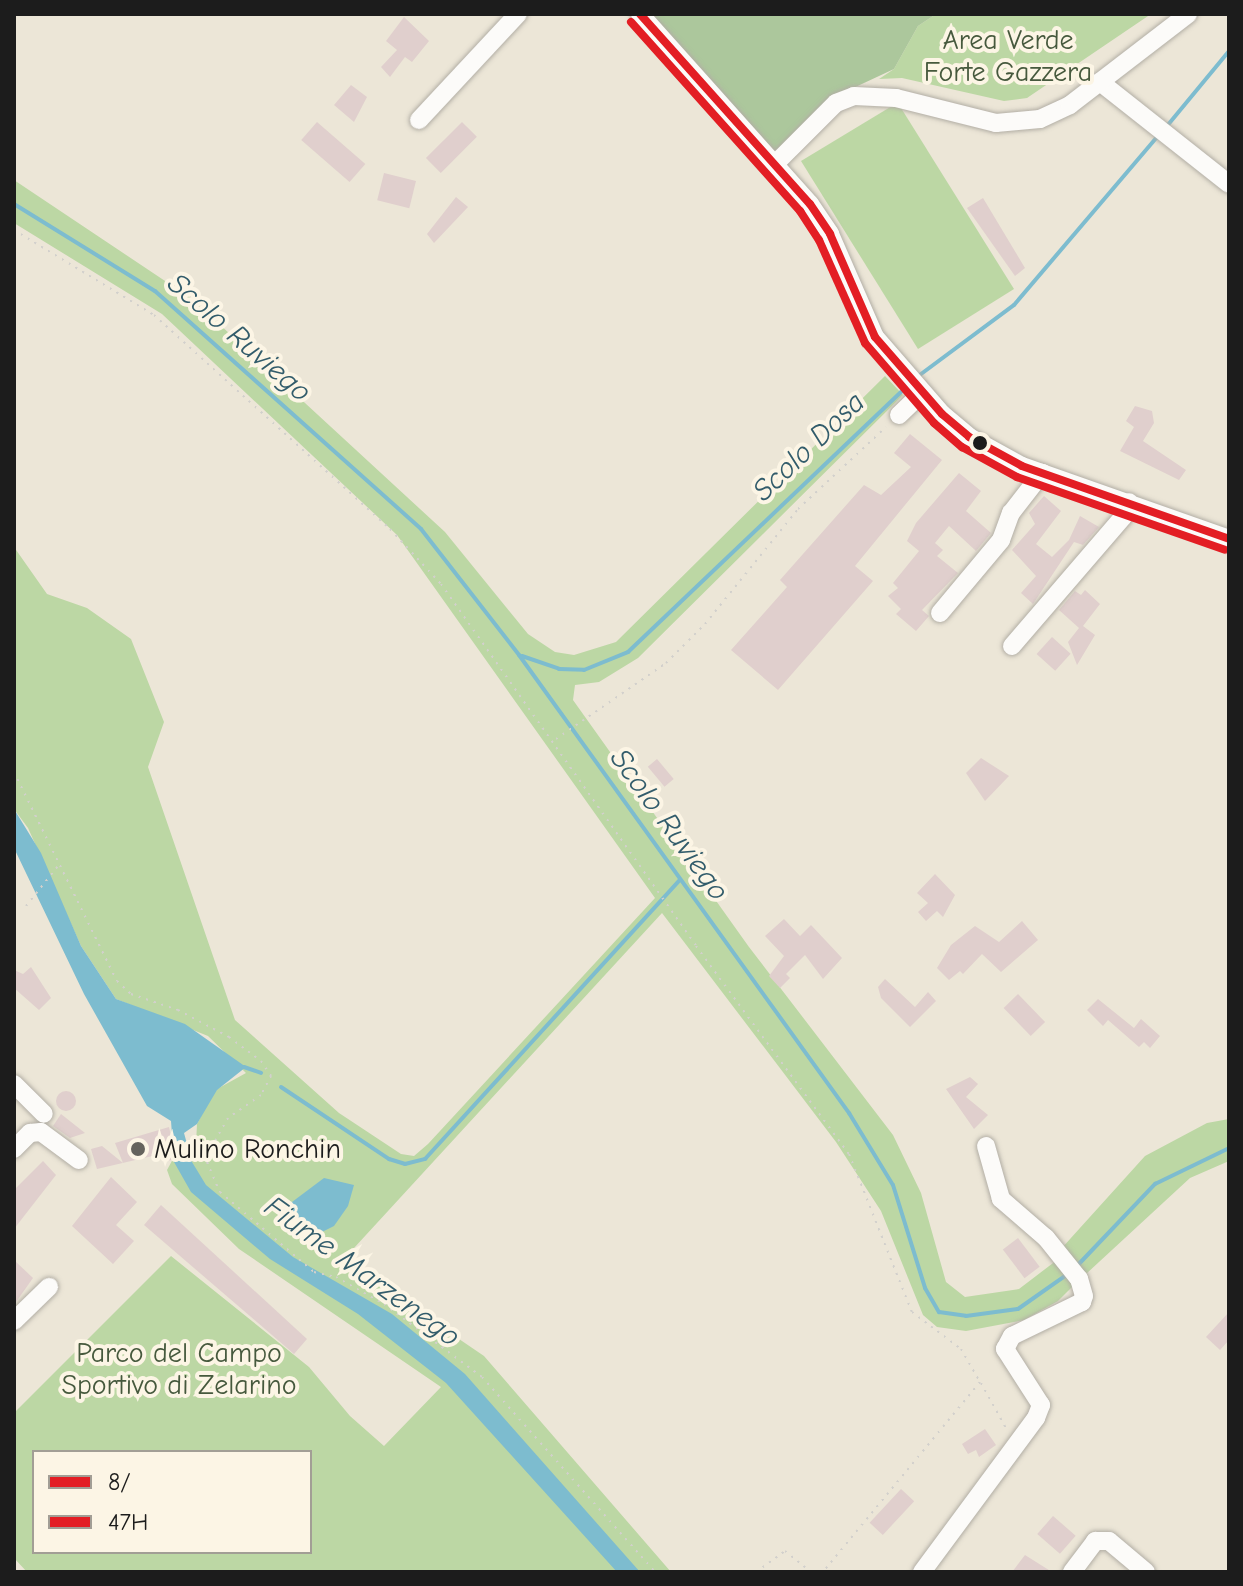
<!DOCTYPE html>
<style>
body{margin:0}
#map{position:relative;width:1243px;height:1586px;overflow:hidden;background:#ece6d7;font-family:"Comic Neue",sans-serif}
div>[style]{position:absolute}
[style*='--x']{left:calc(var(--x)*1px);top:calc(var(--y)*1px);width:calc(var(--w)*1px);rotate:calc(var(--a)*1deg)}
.green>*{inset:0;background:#bcd7a4}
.forest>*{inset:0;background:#acc79c}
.water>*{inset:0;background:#7dbccf}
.stream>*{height:4px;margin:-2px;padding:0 2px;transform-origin:2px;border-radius:2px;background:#7dbccf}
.building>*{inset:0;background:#e0cfcd;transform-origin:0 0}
.round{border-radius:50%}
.path>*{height:2px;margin-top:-1px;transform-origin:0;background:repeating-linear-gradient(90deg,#d2d0cc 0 2px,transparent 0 8px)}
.roads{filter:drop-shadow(0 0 2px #b2aea5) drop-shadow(0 0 2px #b2aea5)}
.minor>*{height:18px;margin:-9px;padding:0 9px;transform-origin:9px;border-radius:9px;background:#fcfbf9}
.bus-1>*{height:8px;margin:-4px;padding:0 4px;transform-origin:4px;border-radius:4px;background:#e31e24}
.bus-2>*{height:8px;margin:-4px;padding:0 4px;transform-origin:4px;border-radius:4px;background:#e31e24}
.dots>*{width:22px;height:22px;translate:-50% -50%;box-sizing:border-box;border:4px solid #fcf5e5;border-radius:50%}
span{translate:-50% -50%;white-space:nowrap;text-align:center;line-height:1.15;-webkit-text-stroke:8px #fcf5e5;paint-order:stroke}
.park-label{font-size:28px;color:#46593d}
.poi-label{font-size:28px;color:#1c1c1c}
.left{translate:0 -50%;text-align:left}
.water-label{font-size:30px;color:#325c6b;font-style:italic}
.frame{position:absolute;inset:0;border:16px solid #1c1c1c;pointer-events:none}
.legend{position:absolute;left:32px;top:1450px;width:280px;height:104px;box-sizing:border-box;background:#fcf5e5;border:2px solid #a29e95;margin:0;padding:10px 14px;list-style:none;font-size:24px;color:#1c1c1c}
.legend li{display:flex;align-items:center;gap:16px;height:40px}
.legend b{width:40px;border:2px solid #a29e95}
</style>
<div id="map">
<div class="green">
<i style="clip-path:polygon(936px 14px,1151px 14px,1027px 98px,1004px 101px,902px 78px,879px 79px,894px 69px,918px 26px)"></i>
<i style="clip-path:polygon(892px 106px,901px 108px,1014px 289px,918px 349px,801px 161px)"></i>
<i style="clip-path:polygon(evenodd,14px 180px,192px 299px,445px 532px,528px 634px,555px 652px,574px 655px,616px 642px,885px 376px,903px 395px,638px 658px,599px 682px,575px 685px,573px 700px,749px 947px,893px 1135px,921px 1193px,946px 1282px,965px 1297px,1019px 1289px,1057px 1260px,1077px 1282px,1058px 1301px,1024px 1320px,966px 1331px,937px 1327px,923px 1315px,881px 1211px,836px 1142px,662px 913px,343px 1260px,484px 1356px,671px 1572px,27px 1572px,14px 1558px,14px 1413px,171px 1256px,309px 1367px,350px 1416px,384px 1446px,441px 1387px,239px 1249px,172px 1184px,167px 1170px,179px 1148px,196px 1144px,197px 1124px,209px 1101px,217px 1089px,246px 1073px,208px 1036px,116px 999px,81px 946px,28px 828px,14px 809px,14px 547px,47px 594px,87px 608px,131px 639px,164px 722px,148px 767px,235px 1020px,339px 1113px,401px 1154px,414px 1156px,428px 1144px,655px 898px,397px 535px,162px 314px,14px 223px,14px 180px,34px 1452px,310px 1452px,310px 1552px,34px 1552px,34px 1452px)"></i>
<i style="clip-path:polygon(1229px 1119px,1229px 1161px,1190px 1178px,1086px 1274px,1061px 1249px,1145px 1156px,1207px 1123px)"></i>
</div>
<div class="forest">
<i style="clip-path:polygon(649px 14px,936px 14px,918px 26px,894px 69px,834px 97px,779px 150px,772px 150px)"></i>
</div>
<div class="water">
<i style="clip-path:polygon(14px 809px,41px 853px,81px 946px,116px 999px,185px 1024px,246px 1067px,217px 1090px,197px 1124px,184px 1133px,192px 1162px,206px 1185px,293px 1257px,392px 1314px,465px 1374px,640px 1572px,617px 1572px,446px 1383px,358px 1314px,270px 1259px,191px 1192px,174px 1162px,171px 1121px,147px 1106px,84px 994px,14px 848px)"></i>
<i style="clip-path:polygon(324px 1178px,354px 1185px,348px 1206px,334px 1226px,306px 1240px,280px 1211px)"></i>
</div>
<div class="stream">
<i style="--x:1167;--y:126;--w:97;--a:-50.4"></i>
<i style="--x:14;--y:204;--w:166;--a:31.7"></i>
<i style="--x:155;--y:291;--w:357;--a:41.8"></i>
<i style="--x:421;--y:529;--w:160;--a:52.1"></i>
<i style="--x:519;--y:655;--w:565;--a:54.23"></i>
<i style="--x:849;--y:1113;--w:84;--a:58.6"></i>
<i style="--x:893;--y:1185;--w:108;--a:72.7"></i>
<i style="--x:925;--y:1288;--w:28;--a:60"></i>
<i style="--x:939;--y:1312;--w:27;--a:8"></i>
<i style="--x:966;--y:1316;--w:52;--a:-7.7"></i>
<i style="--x:1018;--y:1309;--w:62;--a:-35.2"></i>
<i style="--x:917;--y:377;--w:121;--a:-36.6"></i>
<i style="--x:1014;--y:305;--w:222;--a:-49.6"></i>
<i style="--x:522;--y:656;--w:39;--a:19"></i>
<i style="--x:559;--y:669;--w:25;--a:2"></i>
<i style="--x:584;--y:670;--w:48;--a:-22.2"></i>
<i style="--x:628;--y:652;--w:390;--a:-43.6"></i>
<i style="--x:244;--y:1067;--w:18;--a:19"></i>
<i style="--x:281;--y:1087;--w:130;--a:33.7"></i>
<i style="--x:389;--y:1159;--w:17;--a:17"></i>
<i style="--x:405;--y:1164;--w:21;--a:-14"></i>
<i style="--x:425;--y:1159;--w:378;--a:-47.6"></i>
<i style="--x:1076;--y:1267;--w:115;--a:-46.4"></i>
<i style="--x:1155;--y:1184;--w:82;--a:-25.9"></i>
</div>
<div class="building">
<i style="clip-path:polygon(404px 17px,429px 41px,412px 62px,405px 57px,390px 77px,381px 67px,397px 50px,386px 41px)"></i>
<i style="clip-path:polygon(351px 85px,367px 97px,354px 122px,334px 105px)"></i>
<i style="left:317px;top:122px;width:64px;height:24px;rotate:41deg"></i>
<i style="left:462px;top:122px;width:21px;height:51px;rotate:45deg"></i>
<i style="left:384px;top:173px;width:33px;height:28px;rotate:14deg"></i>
<i style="clip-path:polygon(456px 197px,468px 207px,434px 243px,427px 234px)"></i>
<i style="clip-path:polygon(983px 198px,1025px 268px,1015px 276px,967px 208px)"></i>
<i style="clip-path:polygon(1135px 406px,1152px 411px,1154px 423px,1143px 441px,1186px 470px,1179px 480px,1120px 451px,1134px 427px,1126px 421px)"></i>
<i style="clip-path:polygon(910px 434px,942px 460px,855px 566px,873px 581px,778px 690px,731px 650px,787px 587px,780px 580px,864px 485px,881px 495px,911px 467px,894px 453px)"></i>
<i style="clip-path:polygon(959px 473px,981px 491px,966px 511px,991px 533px,976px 551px,949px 526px,935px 543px,943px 550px,937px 556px,958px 573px,922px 610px,929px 616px,916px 631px,896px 614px,901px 609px,888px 596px,898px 588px,893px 583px,919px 551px,907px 541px,916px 523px)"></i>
<i style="clip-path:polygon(1044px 496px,1061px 511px,1036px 544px,1052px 557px,1069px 540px,1080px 516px,1099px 527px,1083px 545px,1074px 542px,1033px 604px,1021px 593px,1036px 576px,1012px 550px,1035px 524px,1029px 513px)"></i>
<i style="clip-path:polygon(1085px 590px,1100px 604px,1083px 626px,1095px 635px,1077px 665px,1068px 642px,1079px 628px,1059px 610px,1075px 591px,1081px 595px)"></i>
<i style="left:1052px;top:637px;width:25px;height:23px;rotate:42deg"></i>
<i style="clip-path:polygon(981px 758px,1009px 776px,985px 801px,966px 773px)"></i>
<i style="left:657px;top:759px;width:26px;height:12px;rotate:50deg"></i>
<i style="clip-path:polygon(935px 874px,955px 895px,943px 917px,937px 911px,926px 921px,918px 912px,928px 903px,917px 893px)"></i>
<i style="clip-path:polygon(784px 919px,800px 936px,811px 925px,842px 958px,823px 979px,805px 955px,786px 974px,790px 978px,780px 988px,769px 976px,784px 956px,765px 936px)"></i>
<i style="clip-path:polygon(1022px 921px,1038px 940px,1001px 972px,982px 954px,963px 974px,960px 971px,949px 980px,937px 968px,951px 945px,975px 926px,999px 942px)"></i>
<i style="clip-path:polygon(31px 967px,51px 998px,39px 1010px,14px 988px,14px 970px,23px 974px)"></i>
<i style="clip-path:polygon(885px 979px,915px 1007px,928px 992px,936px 1001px,910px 1027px,881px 998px,878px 987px)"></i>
<i style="left:1018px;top:994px;width:39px;height:20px;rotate:46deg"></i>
<i style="clip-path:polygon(1098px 999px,1134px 1028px,1141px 1019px,1160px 1036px,1150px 1048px,1144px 1042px,1139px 1047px,1108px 1020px,1103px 1026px,1087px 1010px)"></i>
<i style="clip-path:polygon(970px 1077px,978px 1084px,966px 1097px,988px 1115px,974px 1129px,946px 1089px)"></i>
<i class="round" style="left:56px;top:1091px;width:20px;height:20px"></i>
<i style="clip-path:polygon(61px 1114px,85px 1133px,70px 1138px,53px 1126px)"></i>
<i style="clip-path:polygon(169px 1127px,175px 1153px,171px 1160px,164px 1162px,161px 1154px,97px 1169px,91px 1149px,102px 1146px,123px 1163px,115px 1143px)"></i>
<i style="clip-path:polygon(43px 1161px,56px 1175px,14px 1229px,14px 1190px)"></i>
<i style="clip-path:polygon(111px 1177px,137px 1202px,116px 1225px,134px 1241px,113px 1264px,72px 1226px)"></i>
<i style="clip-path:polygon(161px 1205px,307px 1339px,294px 1354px,144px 1225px)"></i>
<i style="left:1018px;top:1238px;width:36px;height:19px;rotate:53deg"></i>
<i style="clip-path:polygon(14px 1260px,33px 1278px,16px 1302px,14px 1300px)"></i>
<i style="clip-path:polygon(1229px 1312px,1229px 1340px,1220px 1350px,1206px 1337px)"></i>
<i style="clip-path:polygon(985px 1429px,996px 1445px,979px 1457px,976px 1450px,968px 1454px,962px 1444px)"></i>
<i style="left:901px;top:1489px;width:18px;height:46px;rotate:43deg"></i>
<i style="left:1053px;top:1516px;width:30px;height:24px;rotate:41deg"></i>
<i style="clip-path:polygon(1025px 1555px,1052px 1572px,1012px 1572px)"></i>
</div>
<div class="path">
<i style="--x:14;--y:230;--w:164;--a:31.3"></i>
<i style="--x:154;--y:315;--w:319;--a:42.2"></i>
<i style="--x:390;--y:529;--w:75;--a:47.2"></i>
<i style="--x:441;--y:584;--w:443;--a:54.8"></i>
<i style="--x:696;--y:946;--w:258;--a:53.7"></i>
<i style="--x:849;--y:1154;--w:170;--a:68.3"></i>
<i style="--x:912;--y:1312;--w:61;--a:37.1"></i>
<i style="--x:961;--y:1349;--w:38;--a:60"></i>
<i style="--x:980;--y:1382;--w:246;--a:129.6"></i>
<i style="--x:556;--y:739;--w:134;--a:-34.6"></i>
<i style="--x:666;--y:663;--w:55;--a:-45"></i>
<i style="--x:705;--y:624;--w:148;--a:-51"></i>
<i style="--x:798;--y:509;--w:120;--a:-43"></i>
<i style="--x:14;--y:772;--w:233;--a:63.8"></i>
<i style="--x:117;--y:981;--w:19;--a:43"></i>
<i style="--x:131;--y:994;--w:50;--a:18.8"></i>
<i style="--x:178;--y:1010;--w:58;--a:27.9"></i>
<i style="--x:229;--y:1037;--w:40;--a:37"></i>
<i style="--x:261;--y:1061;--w:18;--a:56"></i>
<i style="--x:271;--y:1076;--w:21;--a:118"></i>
<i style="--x:261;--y:1095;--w:40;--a:145.1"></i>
<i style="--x:228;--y:1118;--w:24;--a:120"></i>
<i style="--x:216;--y:1139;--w:25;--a:111"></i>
<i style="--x:207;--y:1162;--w:33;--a:67"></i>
<i style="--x:220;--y:1192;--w:123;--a:40.4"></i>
<i style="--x:314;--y:1272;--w:23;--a:13"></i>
<i style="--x:336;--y:1277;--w:55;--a:29.4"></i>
<i style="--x:384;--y:1304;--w:122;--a:36.7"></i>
<i style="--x:482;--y:1377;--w:261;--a:48.4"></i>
<i style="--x:26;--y:906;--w:51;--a:-51.3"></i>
<i style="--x:981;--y:1383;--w:54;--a:61"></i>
<i style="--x:756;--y:1572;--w:36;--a:-36"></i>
<i style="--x:785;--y:1551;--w:33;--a:39"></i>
</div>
<div class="roads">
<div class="minor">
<i style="--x:640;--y:14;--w:255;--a:48.2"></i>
<i style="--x:810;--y:204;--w:36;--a:56"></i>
<i style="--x:830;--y:234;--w:112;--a:66.4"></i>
<i style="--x:875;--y:337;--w:102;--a:49"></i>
<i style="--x:942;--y:414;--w:35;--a:40"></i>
<i style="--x:969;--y:437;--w:60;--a:28.7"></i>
<i style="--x:1022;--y:466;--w:219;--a:19.4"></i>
<i style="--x:1100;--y:82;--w:164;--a:38.3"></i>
<i style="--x:419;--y:120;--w:145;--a:-47"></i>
<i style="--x:775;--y:164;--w:86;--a:-45"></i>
<i style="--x:836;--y:103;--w:19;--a:-21"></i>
<i style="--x:854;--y:96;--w:42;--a:2.7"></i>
<i style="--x:896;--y:98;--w:103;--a:14"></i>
<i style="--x:996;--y:123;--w:44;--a:-5.2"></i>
<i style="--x:1040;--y:119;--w:33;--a:-25"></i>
<i style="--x:1070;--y:105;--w:149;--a:-37.6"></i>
<i style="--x:899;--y:415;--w:30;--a:-44"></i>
<i style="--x:940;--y:613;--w:95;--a:-50.1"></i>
<i style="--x:1001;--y:540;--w:29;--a:-70"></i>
<i style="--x:1011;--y:513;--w:51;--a:-52.2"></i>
<i style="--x:1012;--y:646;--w:170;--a:-49.3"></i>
<i style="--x:1123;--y:517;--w:16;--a:-68"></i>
<i style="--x:14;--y:1084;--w:42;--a:45"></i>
<i style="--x:14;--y:1149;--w:23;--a:-45"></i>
<i style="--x:30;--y:1133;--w:11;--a:-5"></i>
<i style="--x:41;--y:1132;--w:47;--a:36.4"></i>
<i style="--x:14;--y:1321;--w:49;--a:-44.2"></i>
<i style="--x:922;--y:1572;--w:192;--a:-53.5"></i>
<i style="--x:1036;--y:1418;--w:14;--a:-69"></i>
<i style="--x:1041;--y:1405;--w:67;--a:-122.7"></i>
<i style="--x:1005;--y:1349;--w:15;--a:-62"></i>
<i style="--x:1012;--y:1336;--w:78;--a:-25.9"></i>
<i style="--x:1082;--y:1302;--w:6;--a:-72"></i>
<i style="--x:1084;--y:1296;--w:18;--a:-106"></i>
<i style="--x:1079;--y:1279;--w:53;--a:-128.8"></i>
<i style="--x:1046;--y:1238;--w:60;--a:-139.1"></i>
<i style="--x:1001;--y:1199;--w:55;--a:-105.8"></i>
<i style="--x:1072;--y:1572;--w:39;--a:-53"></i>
<i style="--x:1095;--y:1541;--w:14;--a:0"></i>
<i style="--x:1109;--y:1541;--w:48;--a:40"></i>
</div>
</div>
<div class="bus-1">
<i style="--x:640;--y:14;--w:255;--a:48.2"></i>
<i style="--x:810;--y:204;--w:36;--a:56"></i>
<i style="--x:830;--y:234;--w:112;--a:66.4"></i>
<i style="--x:875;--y:337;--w:102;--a:49"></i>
<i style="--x:942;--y:414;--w:35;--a:40"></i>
<i style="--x:969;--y:437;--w:60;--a:28.7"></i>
<i style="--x:1022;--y:466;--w:219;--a:19.4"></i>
</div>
<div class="bus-2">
<i style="--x:631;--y:22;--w:254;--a:48.2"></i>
<i style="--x:800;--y:211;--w:35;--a:57"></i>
<i style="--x:819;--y:240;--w:113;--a:65.9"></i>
<i style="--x:865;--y:343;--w:106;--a:49.2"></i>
<i style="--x:934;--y:423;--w:37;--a:41"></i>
<i style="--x:962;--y:447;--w:63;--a:28.6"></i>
<i style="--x:1017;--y:477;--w:220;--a:19.3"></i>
</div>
<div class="dots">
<i style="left:980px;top:443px;background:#1c1c1c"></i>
<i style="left:138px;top:1149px;background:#65635d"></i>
</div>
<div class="park-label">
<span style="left:1008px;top:56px">Area Verde<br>Forte Gazzera</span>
<span style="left:179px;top:1369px">Parco del Campo<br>Sportivo di Zelarino</span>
</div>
<div class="poi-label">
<span class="left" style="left:154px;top:1149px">Mulino Ronchin</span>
</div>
<div class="water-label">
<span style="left:239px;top:338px;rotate:41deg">Scolo Ruviego</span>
<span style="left:809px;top:447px;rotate:-44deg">Scolo Dosa</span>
<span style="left:669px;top:825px;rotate:54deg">Scolo Ruviego</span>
<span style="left:362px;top:1272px;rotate:36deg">Fiume Marzenego</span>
</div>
<div class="frame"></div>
<ul class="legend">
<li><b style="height:10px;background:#e31e24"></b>8/</li>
<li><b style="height:10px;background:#e31e24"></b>47H</li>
</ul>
</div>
